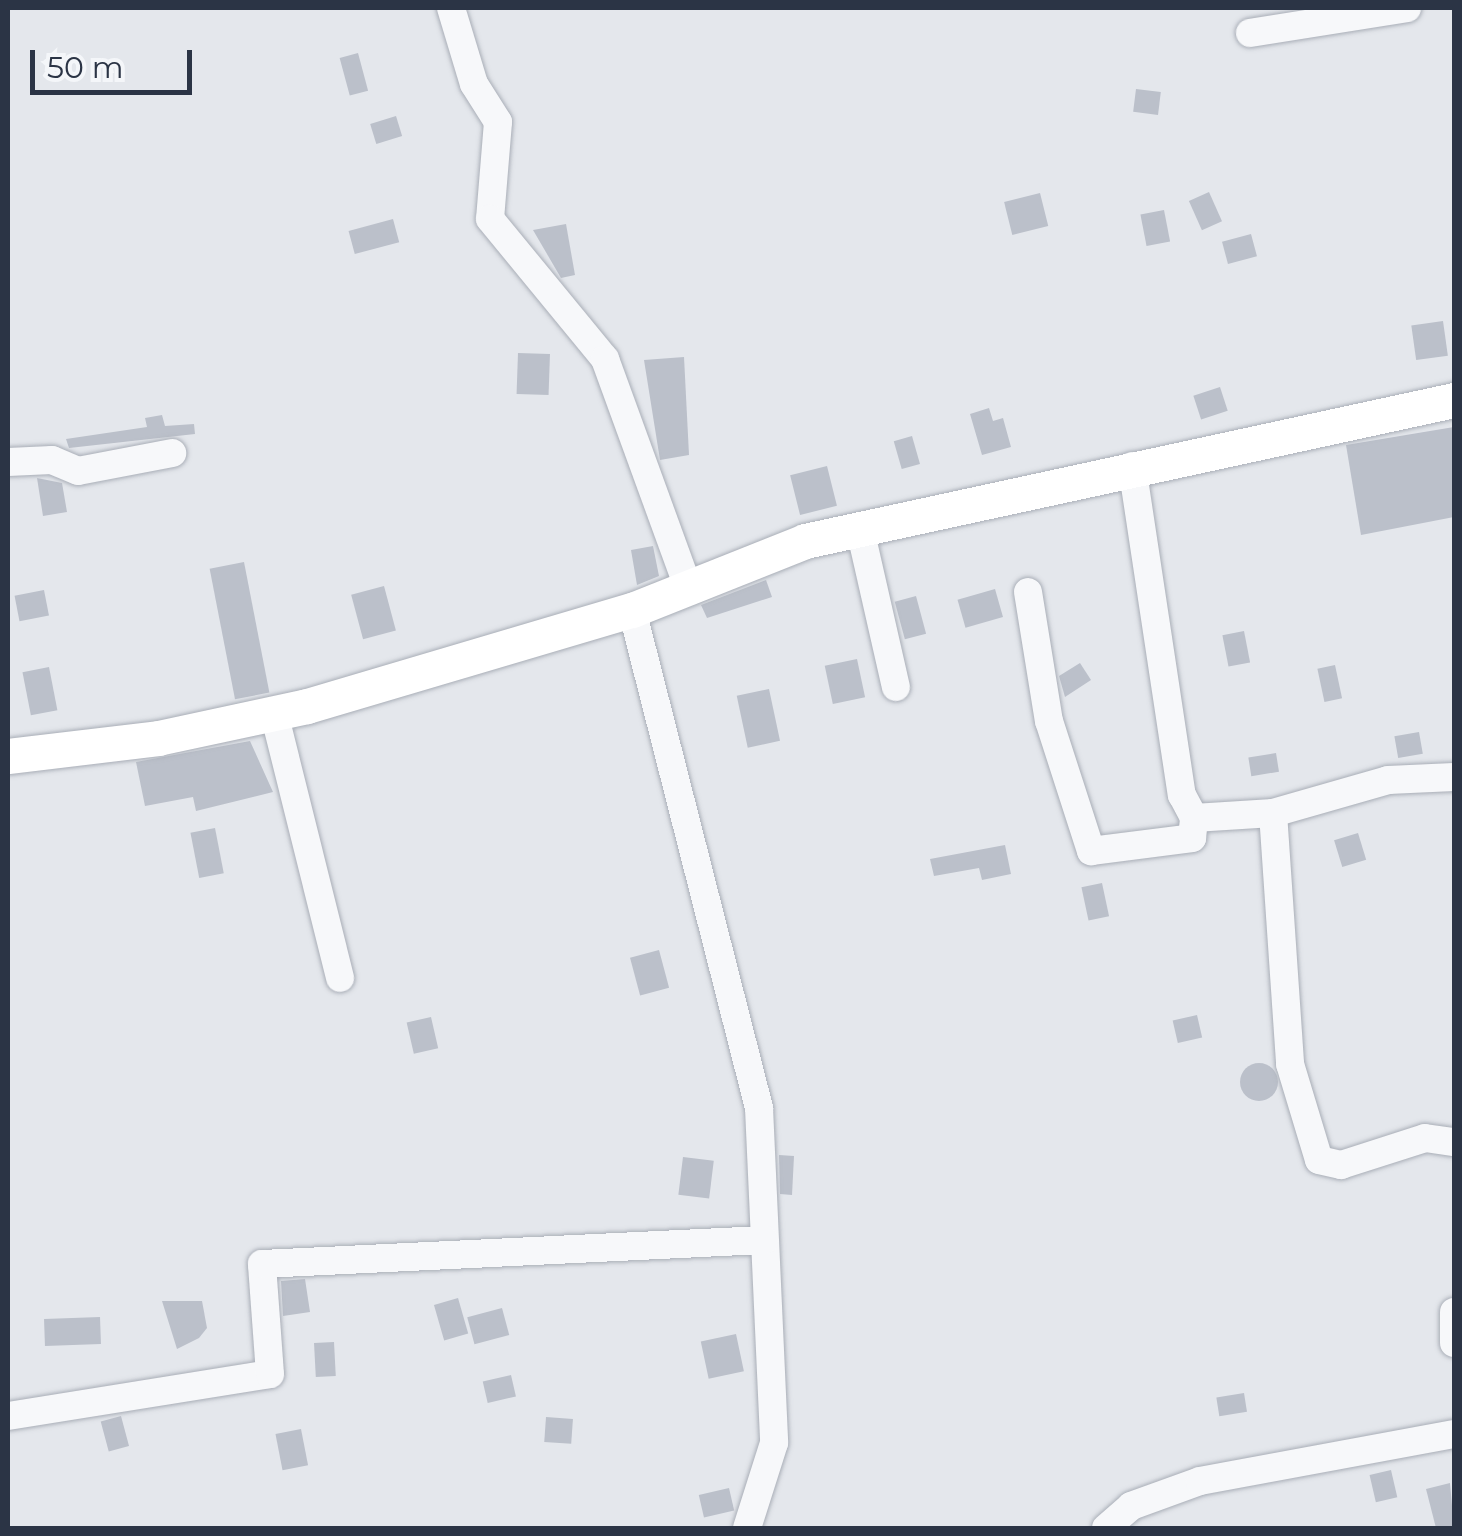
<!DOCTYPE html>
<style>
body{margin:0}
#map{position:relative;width:1462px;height:1536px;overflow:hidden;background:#e4e7ec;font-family:Montserrat,sans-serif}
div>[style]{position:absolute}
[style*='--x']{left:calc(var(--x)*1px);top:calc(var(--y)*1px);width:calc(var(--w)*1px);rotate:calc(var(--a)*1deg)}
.building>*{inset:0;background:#bbc0ca;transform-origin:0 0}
.round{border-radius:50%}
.roads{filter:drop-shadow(0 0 2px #a9aeb7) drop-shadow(0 0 2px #a9aeb7)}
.minor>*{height:28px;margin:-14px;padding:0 14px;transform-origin:14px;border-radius:14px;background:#f7f8fa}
.major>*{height:35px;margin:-17.5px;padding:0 17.5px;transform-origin:17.5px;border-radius:17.5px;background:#fff}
span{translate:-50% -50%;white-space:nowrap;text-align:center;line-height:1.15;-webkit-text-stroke:8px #f4f6f9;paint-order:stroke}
.frame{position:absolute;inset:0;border:10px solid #2b3445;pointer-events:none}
.scale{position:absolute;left:30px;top:50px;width:162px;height:45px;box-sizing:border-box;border:5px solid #2b3445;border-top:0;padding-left:12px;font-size:30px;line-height:35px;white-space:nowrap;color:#2b3445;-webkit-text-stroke:8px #f4f6f9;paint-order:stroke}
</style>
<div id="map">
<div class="building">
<i style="left:358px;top:53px;width:39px;height:19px;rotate:75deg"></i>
<i style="left:1136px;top:89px;width:25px;height:23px;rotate:7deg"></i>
<i style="left:396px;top:116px;width:21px;height:27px;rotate:73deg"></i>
<i style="left:1209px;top:192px;width:32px;height:22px;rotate:66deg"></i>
<i style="left:1040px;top:193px;width:34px;height:37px;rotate:76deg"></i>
<i style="left:1164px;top:210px;width:32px;height:24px;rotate:79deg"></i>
<i style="left:393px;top:219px;width:24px;height:46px;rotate:75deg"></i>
<i style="clip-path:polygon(566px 224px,575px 275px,561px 278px,533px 230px)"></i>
<i style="left:1251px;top:234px;width:23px;height:30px;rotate:75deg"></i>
<i style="left:1443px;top:321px;width:35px;height:32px;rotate:82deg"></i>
<i style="left:518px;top:353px;width:32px;height:41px;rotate:2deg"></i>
<i style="clip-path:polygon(684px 357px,689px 455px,660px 460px,644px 360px)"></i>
<i style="left:1220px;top:387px;width:25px;height:28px;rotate:72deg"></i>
<i style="clip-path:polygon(989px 408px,993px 421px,1003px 418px,1011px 447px,982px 455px,970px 414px)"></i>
<i style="clip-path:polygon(162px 415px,165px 426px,194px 424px,195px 434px,69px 448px,66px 439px,147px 427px,145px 418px)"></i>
<i style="clip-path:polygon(1454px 427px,1454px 517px,1361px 535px,1346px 445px)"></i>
<i style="left:912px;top:436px;width:29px;height:19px;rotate:74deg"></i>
<i style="left:827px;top:466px;width:41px;height:38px;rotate:76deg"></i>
<i style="clip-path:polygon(37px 478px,62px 483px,67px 512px,43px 516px)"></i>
<i style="clip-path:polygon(653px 546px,659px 576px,637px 585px,631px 550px)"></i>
<i style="left:244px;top:562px;width:133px;height:35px;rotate:79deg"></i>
<i style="clip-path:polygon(766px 580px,772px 597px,707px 618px,701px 605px)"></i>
<i style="left:384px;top:586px;width:46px;height:34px;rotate:75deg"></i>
<i style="left:995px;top:589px;width:29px;height:39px;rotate:74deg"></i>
<i style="left:44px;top:590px;width:26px;height:30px;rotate:79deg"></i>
<i style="left:916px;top:596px;width:39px;height:22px;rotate:75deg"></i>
<i style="left:1244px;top:631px;width:32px;height:22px;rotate:79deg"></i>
<i style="left:857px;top:659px;width:39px;height:33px;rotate:78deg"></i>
<i style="clip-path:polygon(1080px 663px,1091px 680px,1065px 697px,1059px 676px)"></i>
<i style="left:1335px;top:665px;width:34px;height:18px;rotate:78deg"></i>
<i style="left:49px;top:667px;width:44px;height:27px;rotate:79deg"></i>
<i style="left:769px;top:689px;width:53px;height:33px;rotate:78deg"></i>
<i style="left:1419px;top:732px;width:22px;height:25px;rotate:80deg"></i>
<i style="clip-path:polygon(250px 741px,273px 792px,196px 811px,193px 797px,145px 806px,136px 762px)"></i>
<i style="left:1276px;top:753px;width:19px;height:28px;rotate:81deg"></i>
<i style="left:215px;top:828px;width:46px;height:25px;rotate:79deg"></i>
<i style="left:1358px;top:833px;width:28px;height:25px;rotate:73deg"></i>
<i style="clip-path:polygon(1005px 845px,1011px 874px,982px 880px,979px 868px,934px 876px,930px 859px)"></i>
<i style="left:1102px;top:883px;width:34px;height:21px;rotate:78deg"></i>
<i style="left:659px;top:950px;width:39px;height:30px;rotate:75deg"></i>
<i style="left:1197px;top:1015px;width:23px;height:25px;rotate:77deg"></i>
<i style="left:431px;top:1017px;width:32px;height:25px;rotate:77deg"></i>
<i class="round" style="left:1240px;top:1063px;width:38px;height:38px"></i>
<i style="clip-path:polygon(779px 1155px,794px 1156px,792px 1195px,780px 1194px)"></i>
<i style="left:683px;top:1157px;width:31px;height:38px;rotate:7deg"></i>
<i style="clip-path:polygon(305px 1279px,310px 1312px,283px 1316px,281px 1281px)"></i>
<i style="left:458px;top:1298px;width:37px;height:25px;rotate:74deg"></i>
<i style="clip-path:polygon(162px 1301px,202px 1301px,207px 1328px,199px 1338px,177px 1349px)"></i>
<i style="left:502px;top:1308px;width:28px;height:36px;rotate:75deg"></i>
<i style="left:100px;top:1317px;width:27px;height:56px;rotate:88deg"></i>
<i style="left:736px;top:1334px;width:38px;height:36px;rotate:78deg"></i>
<i style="left:334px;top:1342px;width:34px;height:20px;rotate:87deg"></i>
<i style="left:511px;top:1375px;width:22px;height:29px;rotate:77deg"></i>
<i style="left:1244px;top:1393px;width:19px;height:28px;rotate:81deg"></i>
<i style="left:121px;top:1416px;width:31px;height:21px;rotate:75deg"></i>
<i style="left:546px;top:1417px;width:27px;height:25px;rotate:4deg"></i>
<i style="left:301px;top:1429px;width:37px;height:26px;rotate:79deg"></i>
<i style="left:1391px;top:1470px;width:28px;height:22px;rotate:77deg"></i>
<i style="clip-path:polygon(1450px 1483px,1454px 1528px,1436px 1528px,1426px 1489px)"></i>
<i style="left:729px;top:1488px;width:23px;height:31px;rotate:77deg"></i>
</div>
<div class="roads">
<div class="minor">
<i style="--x:451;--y:8;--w:79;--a:73.2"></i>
<i style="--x:474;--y:84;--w:45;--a:57.7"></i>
<i style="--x:498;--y:122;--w:97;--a:94.7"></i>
<i style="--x:490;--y:219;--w:181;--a:50.6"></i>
<i style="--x:605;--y:359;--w:243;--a:70"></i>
<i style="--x:1250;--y:33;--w:159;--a:-9"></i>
<i style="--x:8;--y:462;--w:44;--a:-2.6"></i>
<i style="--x:52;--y:460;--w:28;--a:23"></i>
<i style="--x:78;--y:471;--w:96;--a:-10.8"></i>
<i style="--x:1132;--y:466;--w:333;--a:81.4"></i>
<i style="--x:1182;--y:795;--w:26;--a:62"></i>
<i style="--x:1194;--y:818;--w:79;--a:-3.6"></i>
<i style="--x:1273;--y:813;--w:120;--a:-16"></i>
<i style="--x:1388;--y:780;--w:66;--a:-2.6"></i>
<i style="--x:860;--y:529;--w:162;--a:77.2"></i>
<i style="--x:1028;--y:592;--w:131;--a:80.8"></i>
<i style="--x:1049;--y:721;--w:137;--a:72.1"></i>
<i style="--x:1091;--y:851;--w:102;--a:-7.3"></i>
<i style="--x:1192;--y:838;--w:20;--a:-84"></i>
<i style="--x:632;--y:610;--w:514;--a:75.69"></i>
<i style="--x:759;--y:1108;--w:335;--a:87.4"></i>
<i style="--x:774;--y:1443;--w:89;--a:107.6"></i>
<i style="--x:274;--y:713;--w:273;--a:76"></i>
<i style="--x:1273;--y:813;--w:252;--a:86.1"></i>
<i style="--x:1290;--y:1064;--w:100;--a:73.2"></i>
<i style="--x:1319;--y:1160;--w:23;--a:13"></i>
<i style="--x:1341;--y:1165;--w:88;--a:-17.8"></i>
<i style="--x:1425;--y:1138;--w:29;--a:8"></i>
<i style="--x:1454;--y:1312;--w:31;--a:90"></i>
<i style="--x:8;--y:1416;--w:265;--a:-9.1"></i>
<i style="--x:270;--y:1374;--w:110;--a:-94.2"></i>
<i style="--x:262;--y:1264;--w:503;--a:-2.74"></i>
<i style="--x:1106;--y:1528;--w:33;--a:-41"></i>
<i style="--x:1131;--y:1506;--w:73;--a:-19.9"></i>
<i style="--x:1200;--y:1481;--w:258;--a:-10.5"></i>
</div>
<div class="major">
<i style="--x:8;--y:756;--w:151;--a:-6.8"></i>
<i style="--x:158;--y:738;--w:152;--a:-12.1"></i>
<i style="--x:307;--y:706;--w:339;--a:-16.5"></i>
<i style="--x:632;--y:610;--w:186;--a:-21.7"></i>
<i style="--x:805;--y:541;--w:664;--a:-12.26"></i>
</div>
</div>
<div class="frame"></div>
<div class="scale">50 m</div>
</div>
